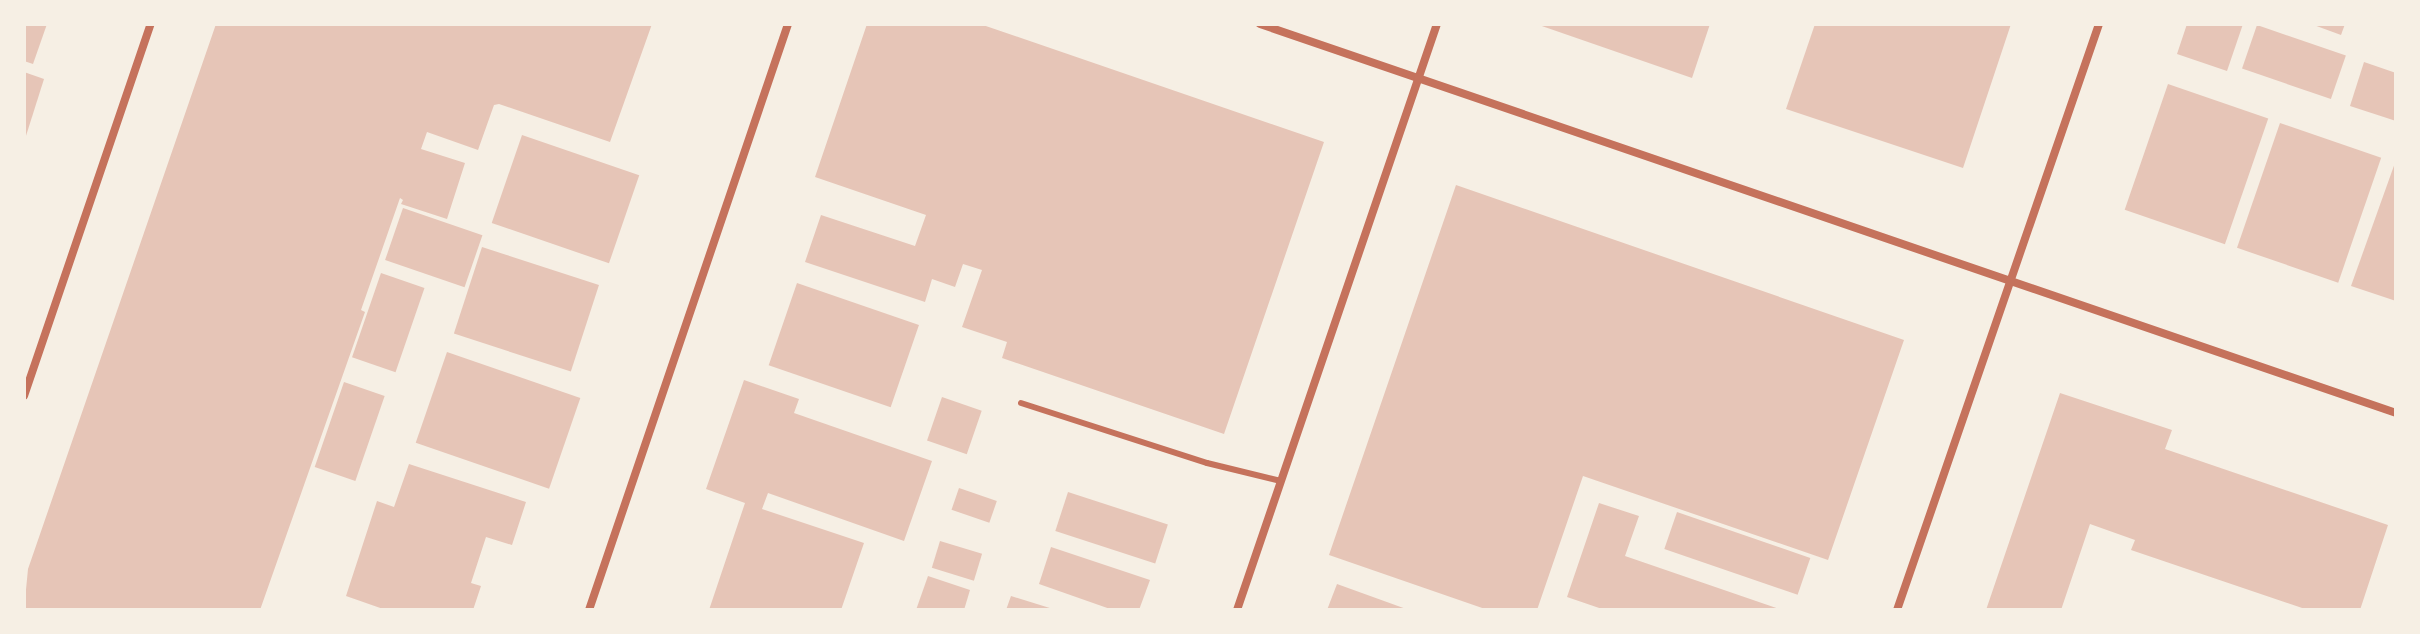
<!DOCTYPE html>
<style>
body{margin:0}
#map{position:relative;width:2420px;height:634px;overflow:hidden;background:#f6efe4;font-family:"Source Sans 3",sans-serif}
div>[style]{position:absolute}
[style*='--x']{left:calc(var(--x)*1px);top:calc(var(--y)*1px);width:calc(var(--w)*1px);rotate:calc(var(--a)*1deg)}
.building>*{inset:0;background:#e6c5b7;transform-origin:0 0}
.service>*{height:6px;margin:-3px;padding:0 3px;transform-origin:3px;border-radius:3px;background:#c5725c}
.minor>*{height:8px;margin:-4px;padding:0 4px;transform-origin:4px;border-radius:4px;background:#c5725c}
span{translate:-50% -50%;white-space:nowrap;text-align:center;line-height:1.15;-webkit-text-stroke:6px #f6efe4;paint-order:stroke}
.frame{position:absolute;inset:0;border:26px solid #f6efe4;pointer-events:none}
</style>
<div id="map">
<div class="building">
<i style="clip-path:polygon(24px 24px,47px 24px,33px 64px,24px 61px)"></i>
<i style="clip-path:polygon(216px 24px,652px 24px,610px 142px,499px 104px,494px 105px,478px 150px,427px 132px,421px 149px,465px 163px,447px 219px,401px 204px,403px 200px,400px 198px,361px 310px,365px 312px,260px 610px,24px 610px,28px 569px)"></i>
<i style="clip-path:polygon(867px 24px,980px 24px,1324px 142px,1224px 434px,1002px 358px,1007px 342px,962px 327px,982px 270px,963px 264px,955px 287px,932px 279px,925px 302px,805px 262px,821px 215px,915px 246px,926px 215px,815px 177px)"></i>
<i style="clip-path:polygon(1536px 24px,1710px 24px,1692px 78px)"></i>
<i style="clip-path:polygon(1815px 24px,2011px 24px,1963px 168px,1786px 109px)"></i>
<i style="clip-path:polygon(2187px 24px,2243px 24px,2227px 71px,2177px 54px)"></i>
<i style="clip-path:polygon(2311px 24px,2345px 24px,2341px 35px)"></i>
<i style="left:2257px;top:25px;width:94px;height:46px;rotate:19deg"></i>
<i style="clip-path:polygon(2364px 62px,2396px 73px,2396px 121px,2350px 106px)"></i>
<i style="clip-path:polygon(24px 72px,44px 79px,25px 139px,24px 139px)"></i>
<i style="left:2168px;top:84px;width:106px;height:133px;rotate:19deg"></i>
<i style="left:2280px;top:123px;width:107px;height:132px;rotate:19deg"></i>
<i style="left:522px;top:135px;width:124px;height:93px;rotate:19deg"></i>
<i style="clip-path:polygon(2396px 160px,2396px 301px,2351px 286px)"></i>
<i style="clip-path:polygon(1456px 185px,1904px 340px,1828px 560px,1583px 476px,1537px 610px,1488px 610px,1329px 555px)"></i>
<i style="left:403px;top:208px;width:84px;height:55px;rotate:19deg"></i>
<i style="left:482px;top:247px;width:123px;height:91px;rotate:18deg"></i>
<i style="left:381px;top:273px;width:46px;height:89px;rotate:19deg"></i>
<i style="left:797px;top:283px;width:129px;height:87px;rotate:19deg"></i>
<i style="left:447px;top:352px;width:141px;height:96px;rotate:19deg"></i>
<i style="clip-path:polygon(744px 380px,799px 399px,794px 413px,932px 461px,904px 541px,768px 493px,762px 509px,864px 543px,841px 610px,709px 610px,745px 503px,706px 489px)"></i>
<i style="left:344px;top:382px;width:43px;height:90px;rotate:19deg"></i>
<i style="clip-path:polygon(2060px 393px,2172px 430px,2165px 449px,2388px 525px,2360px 610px,2308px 610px,2131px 550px,2135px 540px,2090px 524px,2061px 610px,1986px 610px)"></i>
<i style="left:942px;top:397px;width:42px;height:46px;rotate:19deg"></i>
<i style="clip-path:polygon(409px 464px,526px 502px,512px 545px,486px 537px,471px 583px,481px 586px,473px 610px,386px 610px,346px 596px,377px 501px,394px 507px)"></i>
<i style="left:959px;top:488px;width:40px;height:23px;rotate:19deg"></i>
<i style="left:1068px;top:492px;width:105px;height:41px;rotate:18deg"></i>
<i style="clip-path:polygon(1599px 503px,1639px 516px,1625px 556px,1782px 610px,1605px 610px,1567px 597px)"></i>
<i style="left:1677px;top:512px;width:141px;height:39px;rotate:19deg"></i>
<i style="left:940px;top:541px;width:44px;height:28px;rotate:17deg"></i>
<i style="clip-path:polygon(1051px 547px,1150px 580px,1139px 610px,1113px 610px,1039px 584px)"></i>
<i style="clip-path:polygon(928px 576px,970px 590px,964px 610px,916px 610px)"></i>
<i style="clip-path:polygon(1337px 584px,1409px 610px,1327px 610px)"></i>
<i style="clip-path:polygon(1011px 596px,1053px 609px,1053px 610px,1006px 610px)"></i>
</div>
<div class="service">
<i style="--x:1021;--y:403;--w:195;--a:17.9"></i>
<i style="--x:1207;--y:463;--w:76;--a:13.7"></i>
</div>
<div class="minor">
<i style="--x:1260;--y:24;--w:1201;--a:18.9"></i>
<i style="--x:24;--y:396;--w:393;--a:-71.2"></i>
<i style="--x:589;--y:610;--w:619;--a:-71.24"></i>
<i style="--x:1237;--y:610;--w:619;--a:-71.16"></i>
<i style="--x:1897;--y:610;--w:620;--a:-70.98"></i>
</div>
<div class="frame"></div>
</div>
